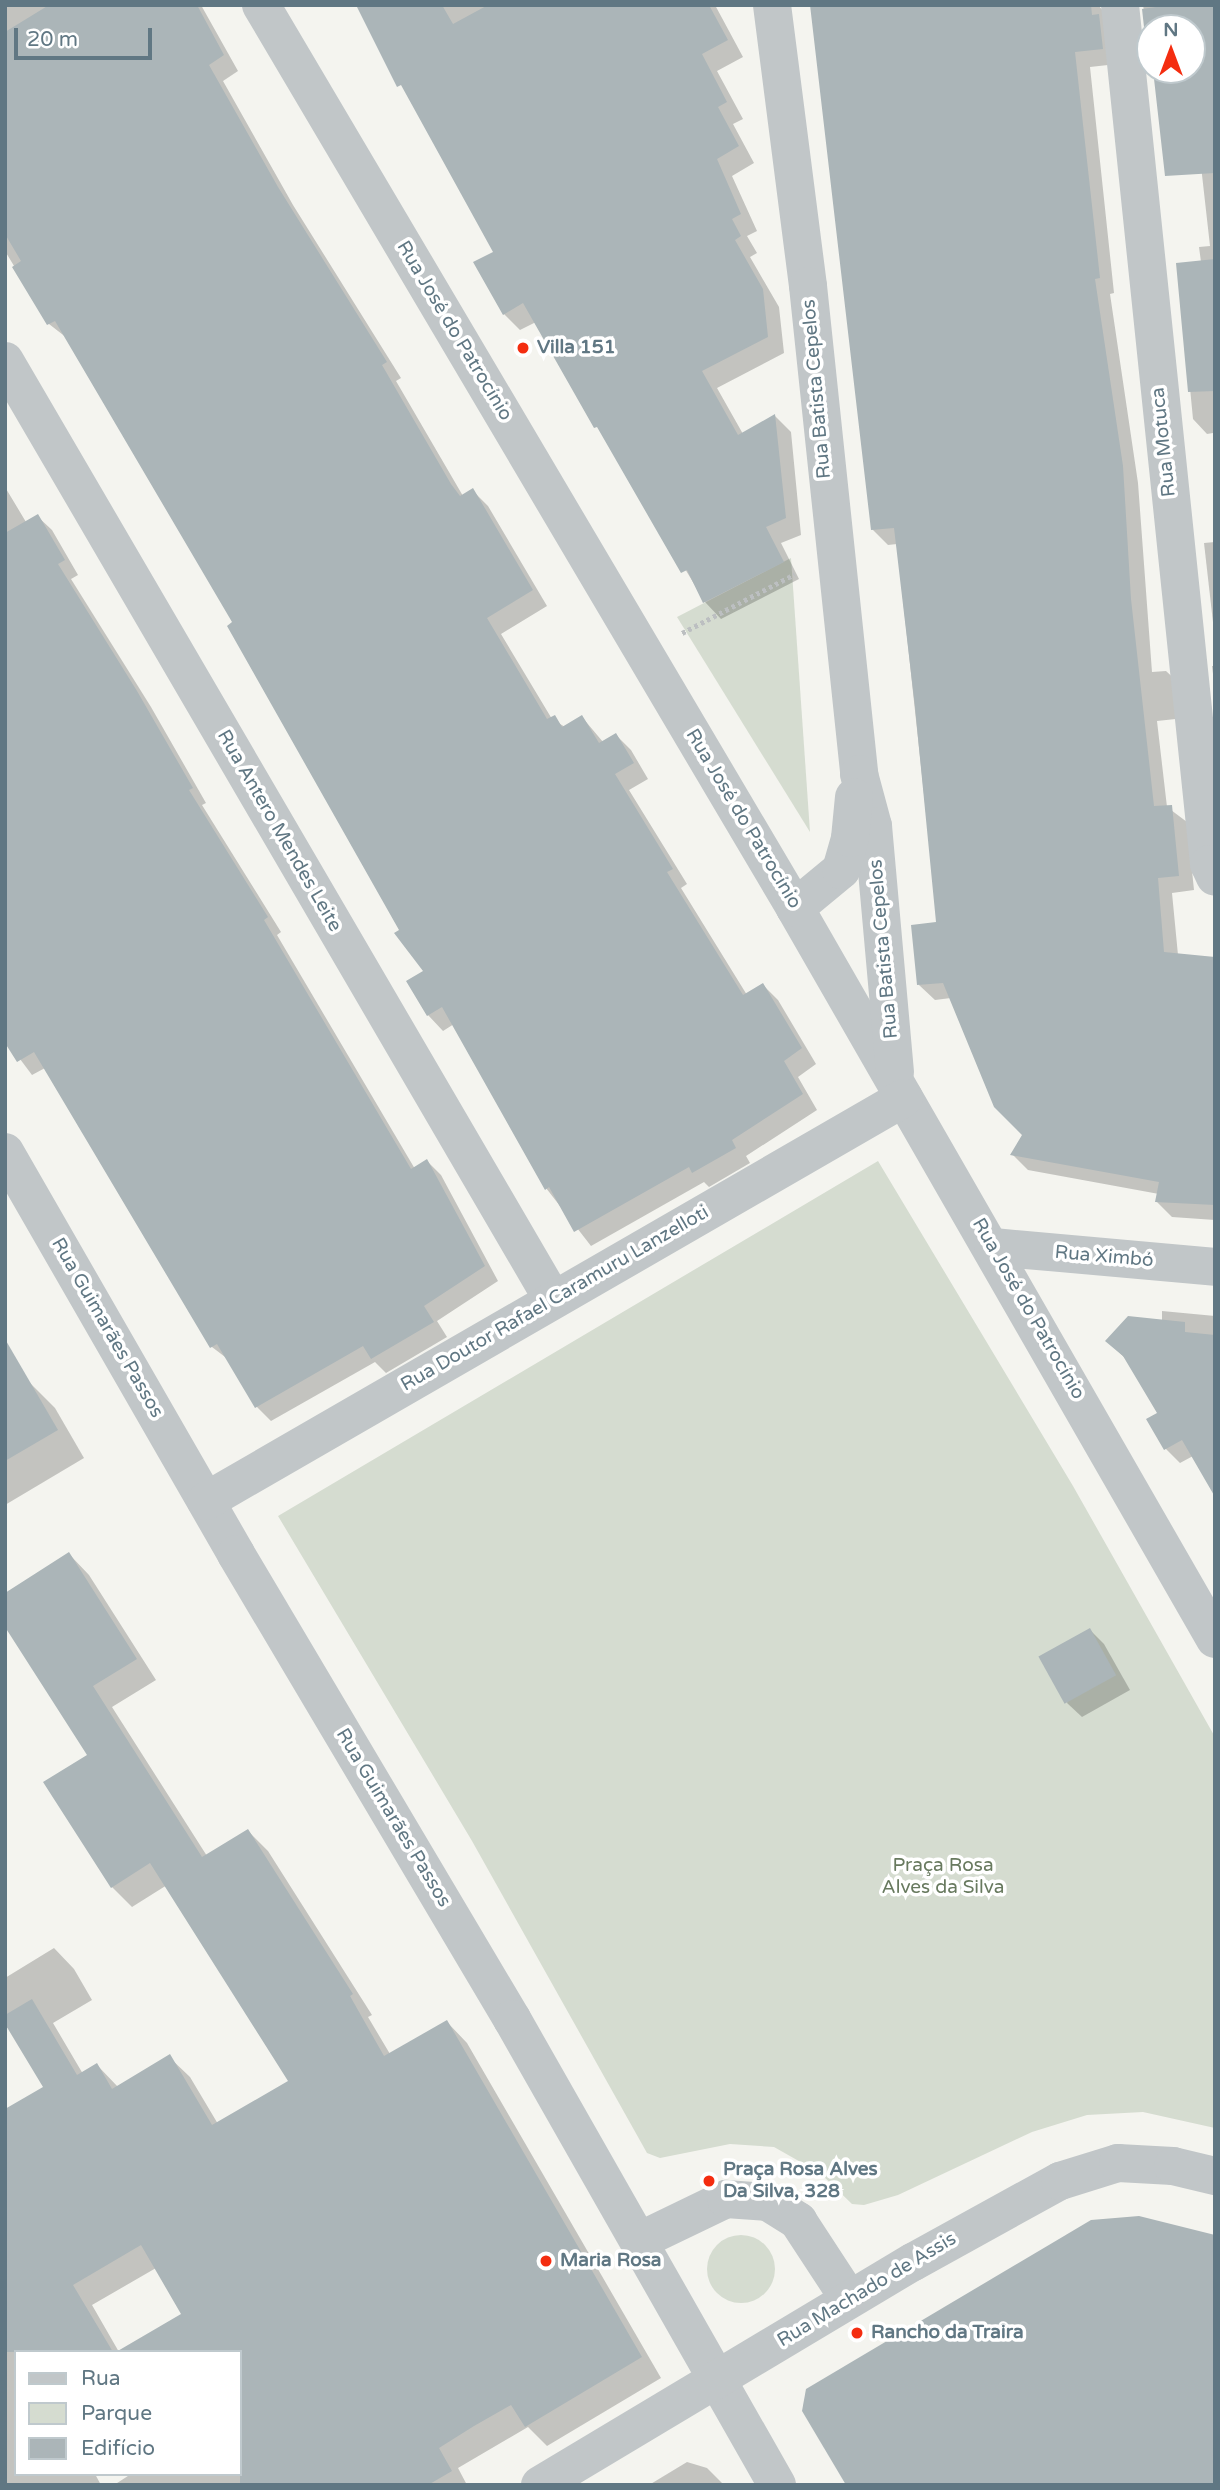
<!DOCTYPE html>
<meta charset="utf-8">
<style>
body{margin:0}
#map{position:relative;width:1220px;height:2490px;overflow:hidden;background:#f4f4ef;font-family:"Varela Round",sans-serif}
div>[style]{position:absolute}
[style*='--x']{left:calc(var(--x)*1px);top:calc(var(--y)*1px);width:calc(var(--w)*1px);rotate:calc(var(--a)*1deg)}
.green>*{inset:0;background:#d5dcd0}
.round{border-radius:50%}
.shadow>*{inset:0;background:#0003}
.building>*{inset:0;background:#abb5b8;transform-origin:0 0}
.path>*{height:4.5px;margin-top:-2.25px;transform-origin:0;background:repeating-linear-gradient(90deg,#bcbfc1 0 3.5px,transparent 0 7px)}
.minor>*{height:38px;margin:-19px;padding:0 19px;transform-origin:19px;border-radius:19px;background:#c1c6c8}
.dots>*{width:19px;height:19px;translate:-50% -50%;box-sizing:border-box;border:4px solid #fff;border-radius:50%}
span{translate:-50% -50%;white-space:nowrap;text-align:center;line-height:1.15;-webkit-text-stroke:7px #fff;paint-order:stroke}
.street-label{font-size:19px;color:#607783}
.poi-label{font-size:19px;color:#607783;font-weight:700}
.left{translate:0 -50%;text-align:left}
.park-label{font-size:19px;color:#687a5f}
.frame{position:absolute;inset:0;border:7px solid #607783;pointer-events:none}
.legend{position:absolute;left:14px;top:2350px;width:228px;height:126px;box-sizing:border-box;background:#fff;border:2px solid #bfc9cd;margin:0;padding:9px 12px;list-style:none;font-size:21px;color:#607783}
.legend li{display:flex;align-items:center;gap:14px;height:35px}
.legend b{width:35px;border:2px solid #bfc9cd}
.north{position:absolute;left:1136px;top:14px;width:70px;height:70px;box-sizing:border-box;background:#fff;border:2px solid #bfc9cd;border-radius:50%;rotate:0deg;font-size:19px;font-weight:700;line-height:28px;text-align:center;color:#607783}
.north::after{content:'';display:block;margin:auto;width:24px;height:32px;background:#f42d10;clip-path:polygon(50% 0,100% 100%,50% 72%,0 100%)}
.scale{position:absolute;left:14px;top:28px;width:138px;height:32px;box-sizing:border-box;border:4px solid #607783;border-top:0;padding-left:9px;font-size:21px;line-height:24px;white-space:nowrap;color:#607783;-webkit-text-stroke:5px #fff;paint-order:stroke}
</style>
<div id="map">
<div class="green">
<i style="clip-path:polygon(791px 558px,810px 832px,677px 617px)"></i>
<i style="clip-path:polygon(878px 1161px,1073px 1486px,1215px 1737px,1215px 2128px,1143px 2112px,1087px 2115px,1032px 2132px,898px 2195px,864px 2205px,852px 2204px,820px 2173px,774px 2147px,730px 2144px,660px 2158px,647px 2153px,472px 1841px,278px 1516px)"></i>
<i class="round" style="left:707px;top:2235px;width:68px;height:68px"></i>
</div>
<div class="shadow">
<i style="clip-path:polygon(5px 5px,201px 5px,238px 71px,223px 81px,293px 205px,401px 378px,396px 381px,463px 496px,473px 491px,488px 506px,547px 606px,501px 634px,552px 719px,565px 727px,582px 717px,603px 742px,616px 735px,631px 750px,648px 779px,629px 790px,687px 884px,681px 888px,747px 995px,763px 985px,778px 1000px,816px 1064px,798px 1077px,817px 1110px,746px 1156px,750px 1163px,709px 1187px,704px 1182px,591px 1246px,546px 1188px,454px 1024px,443px 1031px,428px 1015px,409px 982px,426px 971px,235px 623px,67px 338px,49px 324px,5px 251px)"></i>
<i style="clip-path:polygon(357px 5px,715px 5px,743px 57px,717px 71px,743px 119px,733px 124px,754px 163px,732px 176px,757px 231px,747px 236px,757px 253px,750px 257px,779px 307px,784px 353px,717px 388px,743px 434px,775px 416px,791px 432px,801px 535px,781px 543px,799px 579px,721px 619px,705px 602px,536px 322px,520px 330px,504px 314px,496px 252px)"></i>
<i style="clip-path:polygon(812px 5px,1098px 5px,1113px 22px,1117px 64px,1090px 67px,1114px 293px,1110px 294px,1138px 483px,1152px 672px,1166px 671px,1182px 686px,1185px 718px,1157px 721px,1167px 807px,1187px 822px,1194px 890px,1172px 893px,1178px 955px,1215px 958px,1215px 1220px,1172px 1217px,1157px 1202px,1159px 1194px,1028px 1170px,1013px 1155px,1024px 1135px,951px 998px,935px 1000px,919px 985px,938px 924px,897px 544px,888px 545px,872px 529px)"></i>
<i style="clip-path:polygon(1143px 5px,1215px 5px,1215px 455px,1213px 433px,1207px 434px,1193px 419px,1178px 264px,1201px 262px,1199px 247px,1210px 246px,1201px 166px,1155px 70px,1192px 70px,1192px 28px,1150px 28px,1150px 46px)"></i>
<i style="clip-path:polygon(5px 487px,26px 522px,37px 516px,52px 530px,78px 575px,71px 579px,151px 707px,206px 803px,202px 805px,281px 932px,277px 935px,415px 1169px,427px 1161px,441px 1175px,498px 1281px,437px 1321px,447px 1337px,386px 1373px,375px 1362px,271px 1421px,257px 1407px,229px 1360px,212px 1347px,45px 1068px,32px 1075px,5px 1039px)"></i>
<i style="clip-path:polygon(1215px 542px,1215px 640px,1204px 543px)"></i>
<i style="clip-path:polygon(1212px 666px,1215px 666px,1215px 690px)"></i>
<i style="clip-path:polygon(1162px 1311px,1215px 1316px,1215px 1493px,1193px 1456px,1180px 1463px,1166px 1449px,1160px 1413px,1127px 1360px,1107px 1341px,1162px 1321px)"></i>
<i style="clip-path:polygon(27px 1380px,55px 1408px,84px 1458px,5px 1505px,5px 1393px)"></i>
<i style="clip-path:polygon(69px 1554px,89px 1575px,156px 1680px,112px 1707px,207px 1856px,248px 1831px,268px 1851px,372px 2015px,368px 2017px,390px 2054px,447px 2022px,467px 2043px,661px 2378px,547px 2446px,528px 2427px,458px 2468px,467px 2485px,114px 2485px,131px 2474px,240px 2474px,240px 2352px,183px 2315px,156px 2268px,92px 2305px,119px 2352px,16px 2352px,16px 2474px,95px 2474px,101px 2485px,5px 2485px,5px 2193px,45px 2088px,9px 2027px,5px 2029px,5px 1978px,54px 1948px,74px 1969px,92px 2000px,53px 2023px,83px 2074px,97px 2065px,118px 2087px,169px 2057px,190px 2077px,218px 2124px,291px 2081px,167px 1885px,132px 1907px,112px 1887px,89px 1755px)"></i>
<i style="clip-path:polygon(1090px 1630px,1104px 1644px,1130px 1690px,1082px 1717px,1067px 1703px)"></i>
<i style="clip-path:polygon(687px 2462px,707px 2468px,724px 2485px,649px 2485px)"></i>
</div>
<div class="building">
<i style="clip-path:polygon(49px 5px,197px 5px,224px 55px,209px 65px,278px 187px,387px 362px,382px 365px,451px 484px,460px 496px,473px 488px,533px 590px,487px 618px,547px 719px,555px 715px,562px 727px,582px 715px,599px 743px,616px 733px,634px 763px,615px 774px,673px 869px,667px 872px,743px 995px,763px 983px,802px 1048px,784px 1061px,803px 1094px,732px 1140px,736px 1148px,692px 1173px,689px 1167px,574px 1232px,549px 1187px,545px 1190px,442px 1007px,427px 1016px,406px 981px,423px 971px,394px 933px,399px 930px,227px 626px,232px 622px,55px 321px,47px 325px,12px 267px,21px 261px,5px 234px,5px 32px)"></i>
<i style="clip-path:polygon(356px 5px,442px 5px,453px 24px,488px 5px,709px 5px,728px 40px,702px 54px,727px 102px,718px 107px,739px 146px,717px 159px,741px 214px,732px 219px,741px 236px,735px 240px,763px 289px,768px 337px,702px 371px,738px 435px,775px 414px,786px 518px,766px 527px,784px 562px,703px 603px,687px 570px,681px 573px,597px 427px,594px 428px,523px 303px,503px 315px,473px 262px,493px 252px,401px 85px,397px 87px)"></i>
<i style="clip-path:polygon(810px 5px,1091px 5px,1092px 15px,1099px 14px,1103px 49px,1075px 52px,1100px 278px,1095px 279px,1123px 466px,1131px 599px,1154px 806px,1172px 805px,1179px 876px,1158px 878px,1164px 952px,1215px 957px,1215px 1205px,1155px 1202px,1159px 1182px,1010px 1155px,1022px 1135px,994px 1107px,943px 983px,917px 985px,911px 925px,936px 922px,915px 707px,894px 528px,871px 530px)"></i>
<i style="clip-path:polygon(1170px 5px,1215px 5px,1215px 173px,1165px 176px,1153px 70px,1192px 70px,1192px 28px,1150px 28px,1150px 44px,1146px 45px,1142px 9px)"></i>
<i style="clip-path:polygon(1215px 259px,1215px 391px,1188px 392px,1176px 263px)"></i>
<i style="clip-path:polygon(38px 514px,65px 560px,58px 564px,137px 691px,193px 788px,189px 790px,268px 917px,264px 920px,411px 1169px,427px 1159px,485px 1266px,424px 1306px,434px 1322px,371px 1359px,363px 1346px,255px 1408px,217px 1344px,210px 1348px,34px 1052px,17px 1062px,5px 1043px,5px 533px)"></i>
<i style="clip-path:polygon(1128px 1316px,1185px 1322px,1185px 1332px,1215px 1335px,1215px 1497px,1182px 1440px,1164px 1450px,1146px 1419px,1157px 1413px,1123px 1356px,1105px 1341px)"></i>
<i style="clip-path:polygon(5px 1339px,58px 1430px,5px 1461px)"></i>
<i style="clip-path:polygon(69px 1552px,137px 1659px,93px 1686px,202px 1857px,248px 1829px,353px 1994px,350px 1996px,384px 2056px,447px 2020px,642px 2357px,525px 2427px,511px 2405px,474px 2426px,439px 2448px,452px 2471px,428px 2485px,240px 2485px,240px 2352px,116px 2352px,181px 2314px,141px 2245px,73px 2285px,113px 2352px,5px 2352px,5px 2109px,43px 2087px,5px 2024px,5px 2015px,32px 1999px,77px 2075px,97px 2063px,112px 2089px,170px 2054px,212px 2125px,288px 2081px,150px 1863px,111px 1888px,43px 1782px,87px 1755px,5px 1627px,5px 1593px)"></i>
<i style="left:1090px;top:1628px;width:54px;height:59px;rotate:61deg"></i>
<i style="clip-path:polygon(1139px 2216px,1215px 2235px,1215px 2485px,846px 2485px,802px 2411px,806px 2389px,1091px 2220px)"></i>
</div>
<div class="path">
<i style="--x:682;--y:633;--w:127;--a:-27.6"></i>
</div>
<div class="minor">
<i style="--x:261;--y:5;--w:1049;--a:59.4"></i>
<i style="--x:795;--y:908;--w:843;--a:60.12"></i>
<i style="--x:772;--y:5;--w:283;--a:82.7"></i>
<i style="--x:808;--y:286;--w:491;--a:84"></i>
<i style="--x:859;--y:774;--w:54;--a:74.9"></i>
<i style="--x:873;--y:826;--w:247;--a:84.9"></i>
<i style="--x:1120;--y:5;--w:864;--a:84.08"></i>
<i style="--x:1209;--y:864;--w:14;--a:65"></i>
<i style="--x:5;--y:361;--w:1087;--a:59.73"></i>
<i style="--x:795;--y:908;--w:60;--a:-39.6"></i>
<i style="--x:841;--y:870;--w:33;--a:-74"></i>
<i style="--x:850;--y:838;--w:41;--a:-84.4"></i>
<i style="--x:5;--y:1152;--w:464;--a:60.1"></i>
<i style="--x:236;--y:1554;--w:541;--a:59.31"></i>
<i style="--x:512;--y:2019;--w:536;--a:60.37"></i>
<i style="--x:993;--y:1247;--w:223;--a:5.1"></i>
<i style="--x:206;--y:1501;--w:806;--a:-30"></i>
<i style="--x:639;--y:2241;--w:97;--a:-25.8"></i>
<i style="--x:726;--y:2199;--w:42;--a:4.1"></i>
<i style="--x:768;--y:2202;--w:36;--a:32"></i>
<i style="--x:798;--y:2221;--w:93;--a:56.8"></i>
<i style="--x:540;--y:2485;--w:435;--a:-30.9"></i>
<i style="--x:913;--y:2262;--w:168;--a:-28.9"></i>
<i style="--x:1060;--y:2181;--w:61;--a:-17.2"></i>
<i style="--x:1118;--y:2163;--w:55;--a:3.1"></i>
<i style="--x:1173;--y:2166;--w:43;--a:13.4"></i>
</div>
<div class="dots">
<i style="left:523px;top:348px;background:#f42d10"></i>
<i style="left:709px;top:2181px;background:#f42d10"></i>
<i style="left:546px;top:2261px;background:#f42d10"></i>
<i style="left:857px;top:2333px;background:#f42d10"></i>
</div>
<div class="street-label">
<span style="left:454px;top:331px;rotate:59deg">Rua José do Patrocínio</span>
<span style="left:817px;top:389px;rotate:-95deg">Rua Batista Cepelos</span>
<span style="left:1164px;top:442px;rotate:-96deg">Rua Motuca</span>
<span style="left:743px;top:819px;rotate:59deg">Rua José do Patrocínio</span>
<span style="left:279px;top:831px;rotate:60deg">Rua Antero Mendes Leite</span>
<span style="left:884px;top:949px;rotate:-95deg">Rua Batista Cepelos</span>
<span style="left:1104px;top:1257px;rotate:5deg">Rua Ximbó</span>
<span style="left:555px;top:1299px;rotate:-30deg">Rua Doutor Rafael Caramuru Lanzelloti</span>
<span style="left:1028px;top:1309px;rotate:60deg">Rua José do Patrocínio</span>
<span style="left:107px;top:1328px;rotate:60deg">Rua Guimarães Passos</span>
<span style="left:393px;top:1818px;rotate:59deg">Rua Guimarães Passos</span>
<span style="left:867px;top:2290px;rotate:-31deg">Rua Machado de Assis</span>
</div>
<div class="poi-label">
<span class="left" style="left:537px;top:348px">Villa 151</span>
<span class="left" style="left:723px;top:2181px">Praça Rosa Alves<br>Da Silva, 328</span>
<span class="left" style="left:560px;top:2261px">Maria Rosa</span>
<span class="left" style="left:871px;top:2333px">Rancho da Traira</span>
</div>
<div class="park-label">
<span style="left:943px;top:1877px">Praça Rosa<br>Alves da Silva</span>
</div>
<div class="frame"></div>
<ul class="legend">
<li><b style="height:9px;background:#c1c6c8"></b>Rua</li>
<li><b style="height:19px;background:#d5dcd0"></b>Parque</li>
<li><b style="height:19px;background:#abb5b8"></b>Edifício</li>
</ul>
<div class="north">N</div>
<div class="scale">20 m</div>
</div>
